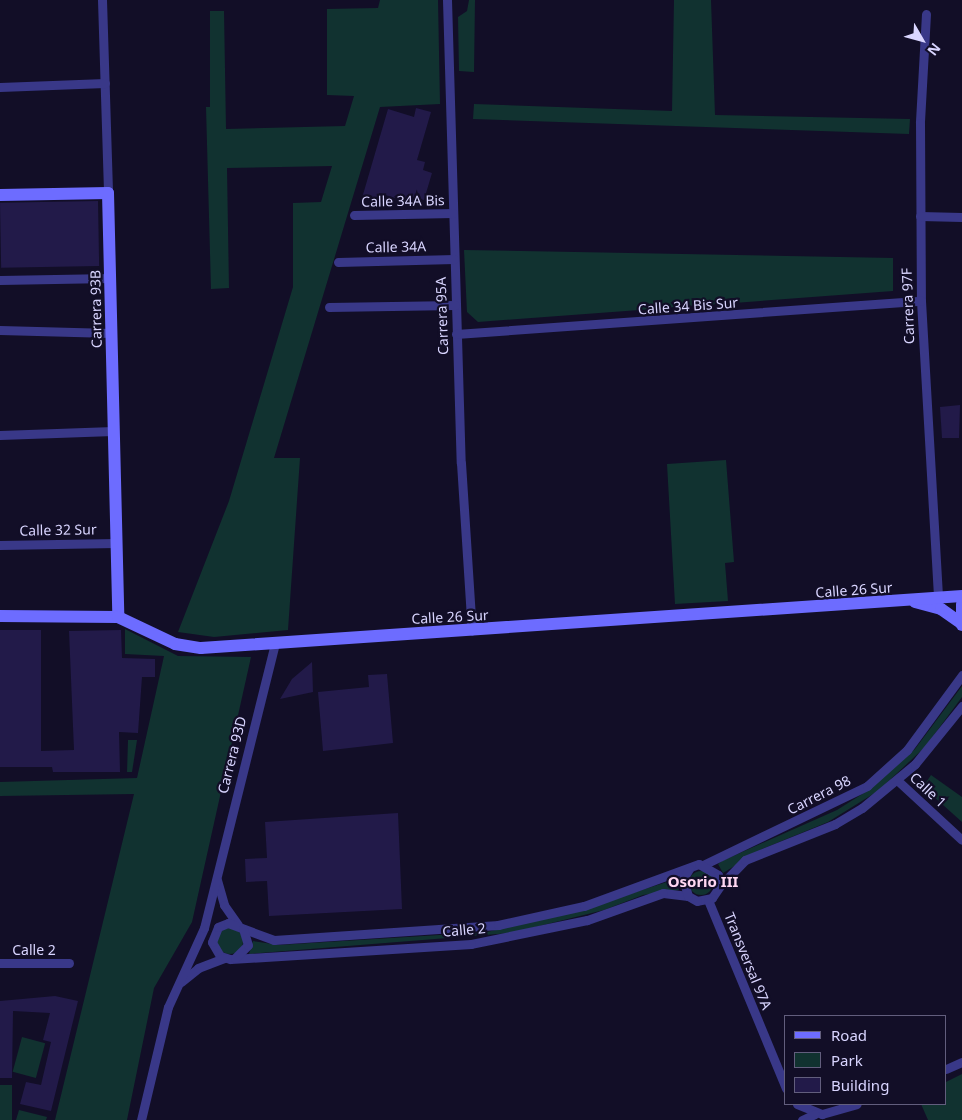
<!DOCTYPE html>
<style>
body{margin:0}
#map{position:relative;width:962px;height:1120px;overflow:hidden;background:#120e27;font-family:"Noto Sans",sans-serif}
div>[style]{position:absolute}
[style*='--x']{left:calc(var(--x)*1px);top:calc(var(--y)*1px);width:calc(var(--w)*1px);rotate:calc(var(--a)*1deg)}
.green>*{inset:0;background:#113230;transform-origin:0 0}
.round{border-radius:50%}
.building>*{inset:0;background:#221a49;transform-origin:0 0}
.street>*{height:9px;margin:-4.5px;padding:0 4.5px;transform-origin:4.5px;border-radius:4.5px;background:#393888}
.secondary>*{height:12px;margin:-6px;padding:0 6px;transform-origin:6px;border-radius:6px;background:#6d6cff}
span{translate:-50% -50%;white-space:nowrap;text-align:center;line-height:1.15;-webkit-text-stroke:4.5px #120e27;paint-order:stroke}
.street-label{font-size:14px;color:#d9d5ff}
.neighbourhood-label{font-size:15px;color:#ffd7f1;font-weight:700}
.legend{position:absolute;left:784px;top:1015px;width:162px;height:90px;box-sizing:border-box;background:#120e27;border:1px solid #625e7d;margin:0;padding:6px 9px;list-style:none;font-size:15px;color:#d9d5ff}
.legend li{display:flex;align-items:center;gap:10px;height:25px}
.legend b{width:25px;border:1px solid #625e7d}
.north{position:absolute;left:897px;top:15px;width:50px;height:50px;-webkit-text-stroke:4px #120e27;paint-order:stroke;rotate:128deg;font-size:14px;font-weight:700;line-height:20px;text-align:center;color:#d9d5ff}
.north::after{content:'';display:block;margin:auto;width:18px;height:22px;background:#d9d5ff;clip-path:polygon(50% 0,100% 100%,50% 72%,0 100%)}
</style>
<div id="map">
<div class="green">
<i style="clip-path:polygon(380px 0,438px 0,440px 104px,380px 107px,274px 458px,300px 458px,288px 630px,214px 637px,178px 632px,229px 501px,293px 287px,293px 203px,321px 202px,332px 166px,227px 168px,229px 288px,211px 289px,206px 107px,210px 107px,210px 11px,224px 11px,226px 129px,345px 126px,354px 96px,327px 95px,327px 9px,378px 8px)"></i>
<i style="clip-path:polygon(469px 0,475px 0,474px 72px,459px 71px,458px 17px,467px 11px)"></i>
<i style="clip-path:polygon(674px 0,711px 0,715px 115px,910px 119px,909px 134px,473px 119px,474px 104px,672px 111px)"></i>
<i style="clip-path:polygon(464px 250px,893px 258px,893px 291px,478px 322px,467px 312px)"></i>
<i style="clip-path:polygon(726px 460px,734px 562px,725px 563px,728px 601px,675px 604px,667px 464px)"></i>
<i style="clip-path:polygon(125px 629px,178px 656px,251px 657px,192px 922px,154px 988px,127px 1120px,55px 1120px,134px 794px,0 796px,0 782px,137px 778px,164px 656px,125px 654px)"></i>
<i style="clip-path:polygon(962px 686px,962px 697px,925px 747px,878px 791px,828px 822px,762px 849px,723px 873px,718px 864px,722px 861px,837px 810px,867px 791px,915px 749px)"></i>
<i style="clip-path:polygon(128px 740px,137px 740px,132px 772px,127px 772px)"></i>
<i style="clip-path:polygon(931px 775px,962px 797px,962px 822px,923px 787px)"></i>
<i class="round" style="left:689px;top:871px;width:24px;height:24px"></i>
<i style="clip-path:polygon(676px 879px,679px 890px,643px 895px,604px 910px,511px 933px,249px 954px,253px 941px,279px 945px,487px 932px,577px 911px)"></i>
<i class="round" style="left:217px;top:928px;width:26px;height:26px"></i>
<i style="left:22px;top:1037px;width:24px;height:36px;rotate:15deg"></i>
<i style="clip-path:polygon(962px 1074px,962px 1120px,928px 1120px,921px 1104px,946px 1104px,946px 1082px)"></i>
<i style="left:0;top:1085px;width:12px;height:35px"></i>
<i style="clip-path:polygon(19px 1110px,47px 1117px,46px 1120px,16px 1120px)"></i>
</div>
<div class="building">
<i style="clip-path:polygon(416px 108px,431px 112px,417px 160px,425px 162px,423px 170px,432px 173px,424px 200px,407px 195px,405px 201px,379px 193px,377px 202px,362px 198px,388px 109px,414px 117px)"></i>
<i style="left:98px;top:201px;width:65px;height:98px;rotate:89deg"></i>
<i style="clip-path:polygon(960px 405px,959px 438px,942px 438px,940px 407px)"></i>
<i style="clip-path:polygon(0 630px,41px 630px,41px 751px,74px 750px,69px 631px,121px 630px,122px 658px,155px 659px,155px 677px,142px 677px,138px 733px,119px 732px,120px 772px,53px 772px,52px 767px,0 767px)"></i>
<i style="clip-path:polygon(312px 662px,313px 692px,280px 699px,292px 679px)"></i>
<i style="clip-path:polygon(387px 674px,393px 743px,323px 751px,318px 692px,369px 687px,368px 675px)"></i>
<i style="clip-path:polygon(398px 813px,402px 909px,269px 916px,267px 881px,246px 882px,245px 859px,267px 858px,265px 822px)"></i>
<i style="clip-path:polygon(55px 996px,78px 1001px,51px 1111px,20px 1104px,26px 1082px,41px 1085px,51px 1042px,43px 1040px,50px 1013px,13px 1011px,12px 1078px,0 1078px,0 1001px)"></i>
</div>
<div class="street">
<i style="--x:102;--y:0;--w:193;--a:88.2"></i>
<i style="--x:447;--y:0;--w:463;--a:88.3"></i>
<i style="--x:461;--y:463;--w:168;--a:86.3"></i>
<i style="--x:926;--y:14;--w:109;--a:93.2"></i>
<i style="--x:920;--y:123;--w:178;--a:89.7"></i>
<i style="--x:921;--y:301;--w:295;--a:86.7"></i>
<i style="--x:0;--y:87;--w:105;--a:-2.2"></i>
<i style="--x:354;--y:215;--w:99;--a:-1.2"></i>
<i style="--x:920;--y:216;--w:42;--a:1.4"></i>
<i style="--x:338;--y:262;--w:116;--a:-1.5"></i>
<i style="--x:0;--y:280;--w:110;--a:-1"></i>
<i style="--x:329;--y:307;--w:126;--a:-0.9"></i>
<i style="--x:0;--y:330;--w:111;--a:1.5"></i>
<i style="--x:456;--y:334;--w:466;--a:-4.1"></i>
<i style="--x:0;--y:435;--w:113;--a:-2"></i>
<i style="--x:0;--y:545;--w:116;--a:-1"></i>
<i style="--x:897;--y:780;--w:88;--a:42.7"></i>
<i style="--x:705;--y:864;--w:180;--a:-25.7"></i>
<i style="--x:867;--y:786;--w:54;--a:-42"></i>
<i style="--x:907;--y:750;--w:93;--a:-53.7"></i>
<i style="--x:217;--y:880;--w:26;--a:74"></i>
<i style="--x:224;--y:905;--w:24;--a:55"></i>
<i style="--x:720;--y:886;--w:36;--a:-46"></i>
<i style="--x:745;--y:860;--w:97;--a:-21.8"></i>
<i style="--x:835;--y:824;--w:31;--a:-31"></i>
<i style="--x:862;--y:808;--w:69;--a:-39.7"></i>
<i style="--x:915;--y:764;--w:75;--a:-51"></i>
<i style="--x:688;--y:896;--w:25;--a:-173"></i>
<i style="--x:663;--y:893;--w:81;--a:160.4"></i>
<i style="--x:587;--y:920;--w:118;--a:168.3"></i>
<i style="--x:471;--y:944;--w:241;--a:176.4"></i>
<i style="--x:230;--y:959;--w:10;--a:-163"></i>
<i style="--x:220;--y:956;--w:16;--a:-120"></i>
<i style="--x:212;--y:942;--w:16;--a:-68"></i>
<i style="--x:218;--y:927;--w:11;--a:-22"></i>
<i style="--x:228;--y:923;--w:49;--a:20.3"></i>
<i style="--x:274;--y:940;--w:225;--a:-3.8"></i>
<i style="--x:498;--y:925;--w:88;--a:-12.5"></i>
<i style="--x:584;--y:906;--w:122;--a:-20.1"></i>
<i style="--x:699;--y:864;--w:22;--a:30"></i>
<i style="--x:718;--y:875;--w:11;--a:80"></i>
<i style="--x:720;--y:886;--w:14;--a:124"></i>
<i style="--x:712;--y:898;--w:15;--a:169"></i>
<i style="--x:697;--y:901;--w:10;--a:-151"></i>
<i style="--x:688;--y:896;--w:18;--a:-106"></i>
<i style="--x:683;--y:879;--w:12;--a:-59"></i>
<i style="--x:708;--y:900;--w:204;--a:67.5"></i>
<i style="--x:235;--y:958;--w:18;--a:-45"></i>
<i style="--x:248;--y:945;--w:17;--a:-107"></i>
<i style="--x:0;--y:963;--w:69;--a:0"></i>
<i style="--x:181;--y:982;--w:22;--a:-39"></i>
<i style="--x:198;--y:968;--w:28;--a:-21"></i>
<i style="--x:946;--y:1069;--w:17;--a:-24"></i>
<i style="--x:797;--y:1104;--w:27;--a:22"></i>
<i style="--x:822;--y:1114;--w:36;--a:-16"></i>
<i style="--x:141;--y:1120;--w:116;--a:-76.6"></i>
<i style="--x:168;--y:1007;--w:87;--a:-65.5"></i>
<i style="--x:204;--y:928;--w:294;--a:-76"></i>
<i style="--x:802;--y:1120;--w:14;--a:-25"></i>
</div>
<div class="secondary">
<i style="--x:0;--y:195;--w:108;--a:-1.1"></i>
<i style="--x:108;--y:193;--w:424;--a:88.6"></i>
<i style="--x:915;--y:602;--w:27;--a:15"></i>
<i style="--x:941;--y:609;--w:24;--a:35"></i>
<i style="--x:962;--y:604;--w:21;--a:90"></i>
<i style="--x:0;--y:616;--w:118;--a:0.5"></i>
<i style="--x:118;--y:617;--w:63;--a:25.3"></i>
<i style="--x:175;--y:644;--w:26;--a:9"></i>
<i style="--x:201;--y:648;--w:763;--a:-3.91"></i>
</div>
<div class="street-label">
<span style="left:403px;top:201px;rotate:-1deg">Calle 34A Bis</span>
<span style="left:396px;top:247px;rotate:-1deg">Calle 34A</span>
<span style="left:688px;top:306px;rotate:-4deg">Calle 34 Bis Sur</span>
<span style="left:908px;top:306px;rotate:-92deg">Carrera 97F</span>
<span style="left:96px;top:309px;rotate:-91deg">Carrera 93B</span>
<span style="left:442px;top:316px;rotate:-92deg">Carrera 95A</span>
<span style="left:58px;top:530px;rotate:-1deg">Calle 32 Sur</span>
<span style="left:854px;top:590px;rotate:-4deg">Calle 26 Sur</span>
<span style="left:450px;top:617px;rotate:-3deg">Calle 26 Sur</span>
<span style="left:232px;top:755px;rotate:-76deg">Carrera 93D</span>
<span style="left:928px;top:790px;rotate:43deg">Calle 1</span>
<span style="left:819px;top:795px;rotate:-27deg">Carrera 98</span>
<span style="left:464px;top:930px;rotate:-5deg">Calle 2</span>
<span style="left:34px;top:950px">Calle 2</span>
<span style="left:748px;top:961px;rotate:68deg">Transversal 97A</span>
</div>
<div class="neighbourhood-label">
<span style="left:703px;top:882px">Osorio III</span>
</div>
<ul class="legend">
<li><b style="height:6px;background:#6d6cff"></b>Road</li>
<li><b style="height:14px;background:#113230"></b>Park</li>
<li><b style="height:14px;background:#221a49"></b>Building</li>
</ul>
<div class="north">N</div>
</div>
